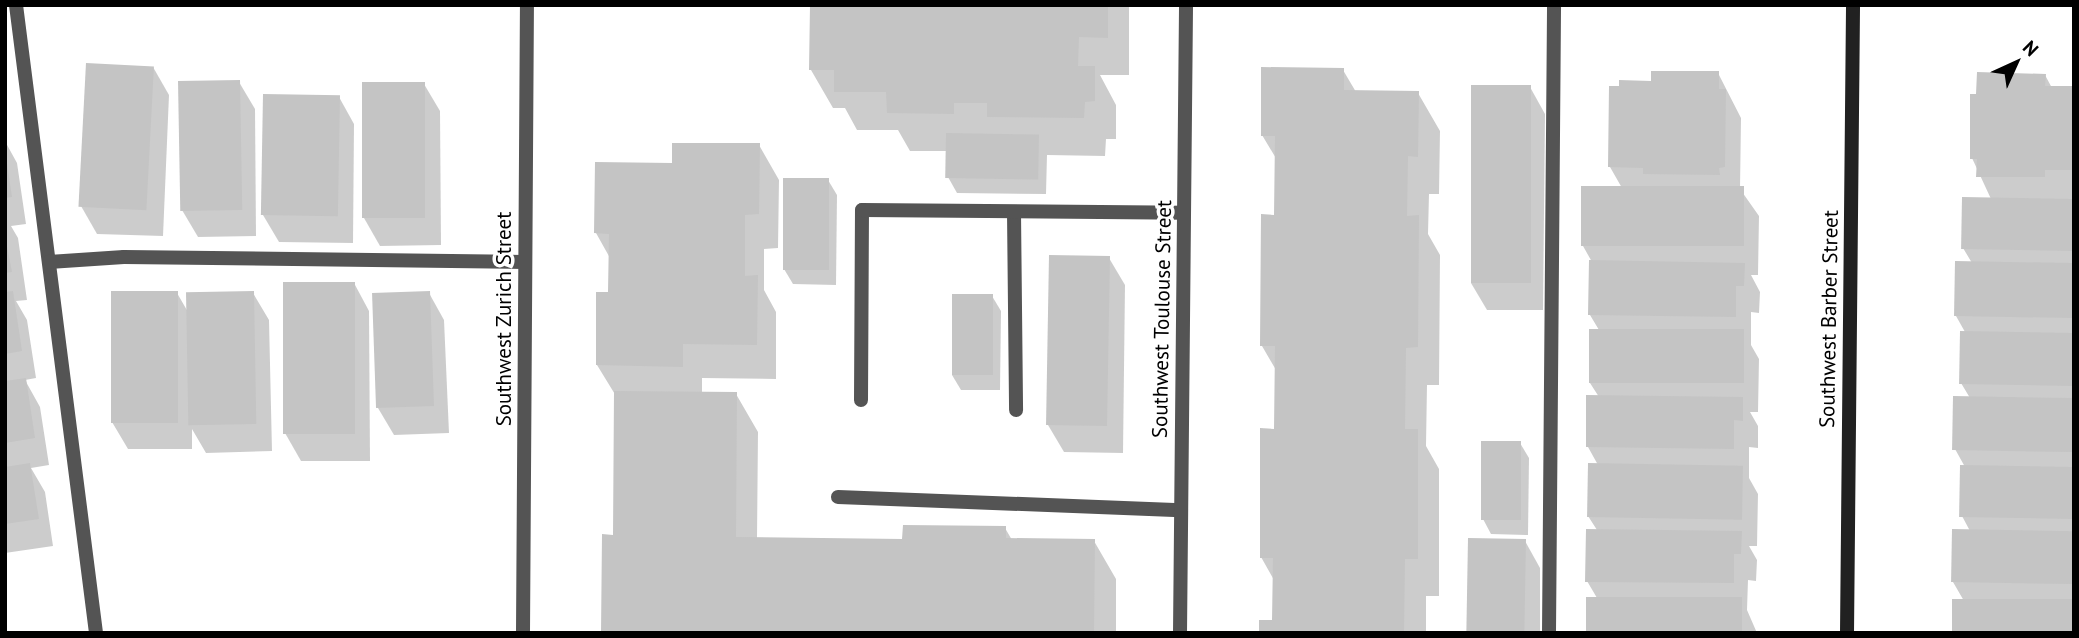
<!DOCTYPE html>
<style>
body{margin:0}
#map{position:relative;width:2079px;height:638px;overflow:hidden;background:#fff;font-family:"PT Sans",sans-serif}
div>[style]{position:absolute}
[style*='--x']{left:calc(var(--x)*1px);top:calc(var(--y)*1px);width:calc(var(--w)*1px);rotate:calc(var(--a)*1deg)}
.shadow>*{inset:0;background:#0003}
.building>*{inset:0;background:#c4c4c4;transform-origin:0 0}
.lane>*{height:14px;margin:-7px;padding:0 7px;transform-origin:7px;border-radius:7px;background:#545454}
.street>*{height:14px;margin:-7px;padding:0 7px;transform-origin:7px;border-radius:7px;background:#545454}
.secondary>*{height:14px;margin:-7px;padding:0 7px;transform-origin:7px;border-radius:7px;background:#212121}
span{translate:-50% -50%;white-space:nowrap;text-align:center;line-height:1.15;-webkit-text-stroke:7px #fff;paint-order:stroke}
.street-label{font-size:21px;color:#000}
.frame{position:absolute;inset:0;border:7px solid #000;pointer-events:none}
.north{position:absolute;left:1981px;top:28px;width:70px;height:70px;-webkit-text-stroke:5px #fff;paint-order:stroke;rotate:45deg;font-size:19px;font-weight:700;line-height:28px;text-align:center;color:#000}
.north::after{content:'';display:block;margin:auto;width:24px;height:32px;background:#000;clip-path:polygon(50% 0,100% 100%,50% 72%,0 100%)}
</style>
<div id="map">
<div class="shadow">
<i style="clip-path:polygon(812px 5px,1129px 5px,1129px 75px,1100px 75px,1116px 105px,1116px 139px,1106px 139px,1105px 156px,1047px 155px,1046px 194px,957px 193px,948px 177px,948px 151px,910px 151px,898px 130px,857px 130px,845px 108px,833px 108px,811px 70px)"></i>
<i style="clip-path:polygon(153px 67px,169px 95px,163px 236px,97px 234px,81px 206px)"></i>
<i style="clip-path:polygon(1343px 70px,1356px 92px,1418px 93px,1440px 131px,1439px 194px,1429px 194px,1428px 234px,1440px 255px,1439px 385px,1427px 385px,1426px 446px,1439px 469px,1439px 596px,1426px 596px,1426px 633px,1261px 633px,1274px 622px,1274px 580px,1261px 557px,1275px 430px,1276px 370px,1262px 346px,1276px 217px,1277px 160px,1262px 135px)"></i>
<i style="clip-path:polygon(1718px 73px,1741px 118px,1740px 189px,1759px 216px,1758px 275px,1751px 275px,1760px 292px,1759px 313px,1751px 312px,1751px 345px,1759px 359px,1758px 412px,1750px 412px,1758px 426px,1758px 448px,1749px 447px,1749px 478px,1758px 494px,1757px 546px,1749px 546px,1757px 560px,1756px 581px,1748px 580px,1747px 610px,1757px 633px,1588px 633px,1597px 598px,1587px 581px,1597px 530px,1588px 516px,1598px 465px,1588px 447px,1599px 397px,1590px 383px,1599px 330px,1590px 315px,1592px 262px,1583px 246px,1622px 188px,1610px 167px,1652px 83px)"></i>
<i style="clip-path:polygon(2045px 75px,2052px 88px,2074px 88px,2074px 633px,1964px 601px,1953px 582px,1970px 531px,1962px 516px,1965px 467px,1955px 449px,1970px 398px,1961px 383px,1965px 332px,1956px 316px,1972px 263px,1963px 248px,1991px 199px,1972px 158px)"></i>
<i style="clip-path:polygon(239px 82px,255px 109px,256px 236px,198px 237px,182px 210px)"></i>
<i style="clip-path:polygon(424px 84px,440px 111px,441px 245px,380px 246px,364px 218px)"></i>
<i style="clip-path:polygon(1530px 87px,1545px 114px,1543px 310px,1487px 310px,1471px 283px)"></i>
<i style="clip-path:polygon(339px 97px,354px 124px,353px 243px,279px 242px,263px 215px)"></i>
<i style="clip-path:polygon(5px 117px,6px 143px,17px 163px,26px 224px,11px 226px,18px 238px,27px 300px,16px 301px,27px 320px,36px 378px,25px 380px,40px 407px,49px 465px,31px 468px,45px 492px,53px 546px,5px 553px)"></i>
<i style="clip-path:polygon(759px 145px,779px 180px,778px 248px,764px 249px,764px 290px,776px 312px,776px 379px,702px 378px,702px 394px,736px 394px,758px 432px,757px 539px,904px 541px,1005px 528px,1012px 540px,1094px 541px,1116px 579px,1116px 633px,603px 633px,615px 536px,616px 396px,597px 365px,610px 294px,610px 258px,596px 233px,673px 165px)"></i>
<i style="clip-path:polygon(828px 180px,837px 195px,836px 285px,793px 284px,784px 269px)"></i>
<i style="clip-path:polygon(1109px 258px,1125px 285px,1123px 453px,1064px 452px,1048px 425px)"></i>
<i style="clip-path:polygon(354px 283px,369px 311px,370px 461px,301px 461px,285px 433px)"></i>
<i style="clip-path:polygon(177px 293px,188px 312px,253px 293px,269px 320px,272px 451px,206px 453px,192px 429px,192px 449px,128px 449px,112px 422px)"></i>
<i style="clip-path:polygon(429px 293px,444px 320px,449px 433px,394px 435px,378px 408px)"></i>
<i style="clip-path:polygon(992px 296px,1001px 311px,1000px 390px,961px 390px,952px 375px)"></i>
<i style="clip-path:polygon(1520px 443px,1529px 458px,1528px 535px,1491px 534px,1483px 519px)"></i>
<i style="clip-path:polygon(1525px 541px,1540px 568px,1540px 633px,1468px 633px)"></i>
</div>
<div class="building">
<i style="clip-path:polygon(810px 5px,1108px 5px,1108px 38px,1079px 37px,1078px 66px,1095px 66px,1095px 101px,1085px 102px,1084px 118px,987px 117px,987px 103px,954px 103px,954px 114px,887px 113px,886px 92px,834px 92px,834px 70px,809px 70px)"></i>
<i style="left:86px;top:63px;width:68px;height:144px;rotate:3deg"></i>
<i style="clip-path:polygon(1261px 67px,1344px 68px,1344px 90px,1419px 91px,1418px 157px,1408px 156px,1407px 216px,1419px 215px,1418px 347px,1406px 348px,1405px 429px,1418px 429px,1418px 559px,1405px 559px,1404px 633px,1259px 633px,1259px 620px,1272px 620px,1273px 558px,1260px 558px,1260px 428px,1274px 429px,1275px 346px,1260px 346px,1261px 214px,1274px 215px,1275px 136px,1261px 136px)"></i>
<i style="clip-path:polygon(1651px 71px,1719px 71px,1719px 89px,1726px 89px,1725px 167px,1719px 168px,1720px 175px,1643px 174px,1643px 168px,1608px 167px,1609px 86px,1619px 86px,1619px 80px,1651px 81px)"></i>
<i style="clip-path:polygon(1977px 72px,2046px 74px,2045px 86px,2074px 86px,2074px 170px,2045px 170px,2045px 177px,1976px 177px,1977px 159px,1970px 159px,1970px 94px,1976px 94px)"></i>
<i style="left:240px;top:80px;width:130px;height:62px;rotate:89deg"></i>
<i style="left:425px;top:82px;width:136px;height:63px;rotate:90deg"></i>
<i style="left:1471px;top:85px;width:60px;height:198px"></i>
<i style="left:263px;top:94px;width:77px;height:121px;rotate:1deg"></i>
<i style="left:946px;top:133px;width:93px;height:45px;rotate:1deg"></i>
<i style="clip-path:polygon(672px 143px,760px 143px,759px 214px,745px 215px,745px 276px,758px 275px,757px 345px,683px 344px,683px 367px,596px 365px,596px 292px,608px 292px,609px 234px,594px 233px,595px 162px,672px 163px)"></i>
<i style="clip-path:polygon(7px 163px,12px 197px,5px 198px,5px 164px)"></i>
<i style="left:783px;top:178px;width:46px;height:92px"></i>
<i style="left:1581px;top:186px;width:163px;height:60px"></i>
<i style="left:1962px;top:197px;width:112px;height:52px;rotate:1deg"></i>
<i style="clip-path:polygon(5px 236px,12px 272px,5px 273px)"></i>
<i style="left:1049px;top:255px;width:61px;height:170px;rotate:1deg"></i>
<i style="clip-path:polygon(1589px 260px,1745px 263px,1744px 286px,1736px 286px,1736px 317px,1588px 315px)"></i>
<i style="left:1955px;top:261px;width:119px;height:55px;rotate:1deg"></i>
<i style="left:283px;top:282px;width:72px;height:152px"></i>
<i style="clip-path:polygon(13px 291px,22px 351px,5px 354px,5px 292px)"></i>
<i style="left:178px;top:291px;width:132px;height:67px;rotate:90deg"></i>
<i style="left:254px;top:291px;width:133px;height:68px;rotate:89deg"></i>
<i style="left:430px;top:291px;width:115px;height:58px;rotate:88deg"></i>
<i style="left:952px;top:294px;width:41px;height:81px"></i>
<i style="left:1589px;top:329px;width:155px;height:54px"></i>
<i style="left:1960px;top:331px;width:114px;height:53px;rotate:1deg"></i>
<i style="clip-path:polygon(26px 378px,35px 438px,5px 443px,5px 381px)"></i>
<i style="clip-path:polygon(614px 391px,737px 392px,736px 537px,902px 539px,903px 525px,1006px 526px,1006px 538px,1095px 539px,1094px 633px,601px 633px,602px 534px,613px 535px)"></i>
<i style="clip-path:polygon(1586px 395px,1743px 397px,1743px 421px,1734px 420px,1734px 449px,1586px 447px)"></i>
<i style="left:1953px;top:396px;width:121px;height:54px;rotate:1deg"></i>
<i style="left:1481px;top:441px;width:40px;height:79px"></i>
<i style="clip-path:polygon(30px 463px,39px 519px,5px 524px,5px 467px)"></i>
<i style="left:1588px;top:463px;width:155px;height:54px;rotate:1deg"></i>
<i style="left:1960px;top:465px;width:114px;height:52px;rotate:1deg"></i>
<i style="clip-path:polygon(1586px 529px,1742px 531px,1741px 554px,1734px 554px,1734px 583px,1585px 582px)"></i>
<i style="left:1952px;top:529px;width:122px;height:53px;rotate:1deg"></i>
<i style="left:1468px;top:538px;width:58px;height:95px;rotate:1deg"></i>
<i style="left:1586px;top:597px;width:156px;height:36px"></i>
<i style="left:1952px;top:599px;width:122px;height:34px"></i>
</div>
<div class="lane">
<i style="--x:16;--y:5;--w:633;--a:82.74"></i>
<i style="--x:1014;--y:212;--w:198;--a:89.4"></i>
<i style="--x:49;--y:262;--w:75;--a:-3.8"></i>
<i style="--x:124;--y:257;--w:401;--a:0.7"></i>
<i style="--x:861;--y:400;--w:190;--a:-89.7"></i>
<i style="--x:862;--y:210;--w:322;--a:0.5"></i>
<i style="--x:838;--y:497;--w:343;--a:2.2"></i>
<i style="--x:1549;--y:633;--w:628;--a:-89.54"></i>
</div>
<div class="street">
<i style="--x:523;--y:633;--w:628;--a:-89.64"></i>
<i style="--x:1180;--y:633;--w:628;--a:-89.45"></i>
</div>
<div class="secondary">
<i style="--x:1847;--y:633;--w:628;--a:-89.45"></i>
</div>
<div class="street-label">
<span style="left:504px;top:319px;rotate:-90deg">Southwest Zurich Street</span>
<span style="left:1162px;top:319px;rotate:-89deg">Southwest Toulouse Street</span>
<span style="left:1829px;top:319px;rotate:-89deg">Southwest Barber Street</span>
</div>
<div class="frame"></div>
<div class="north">N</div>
</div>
